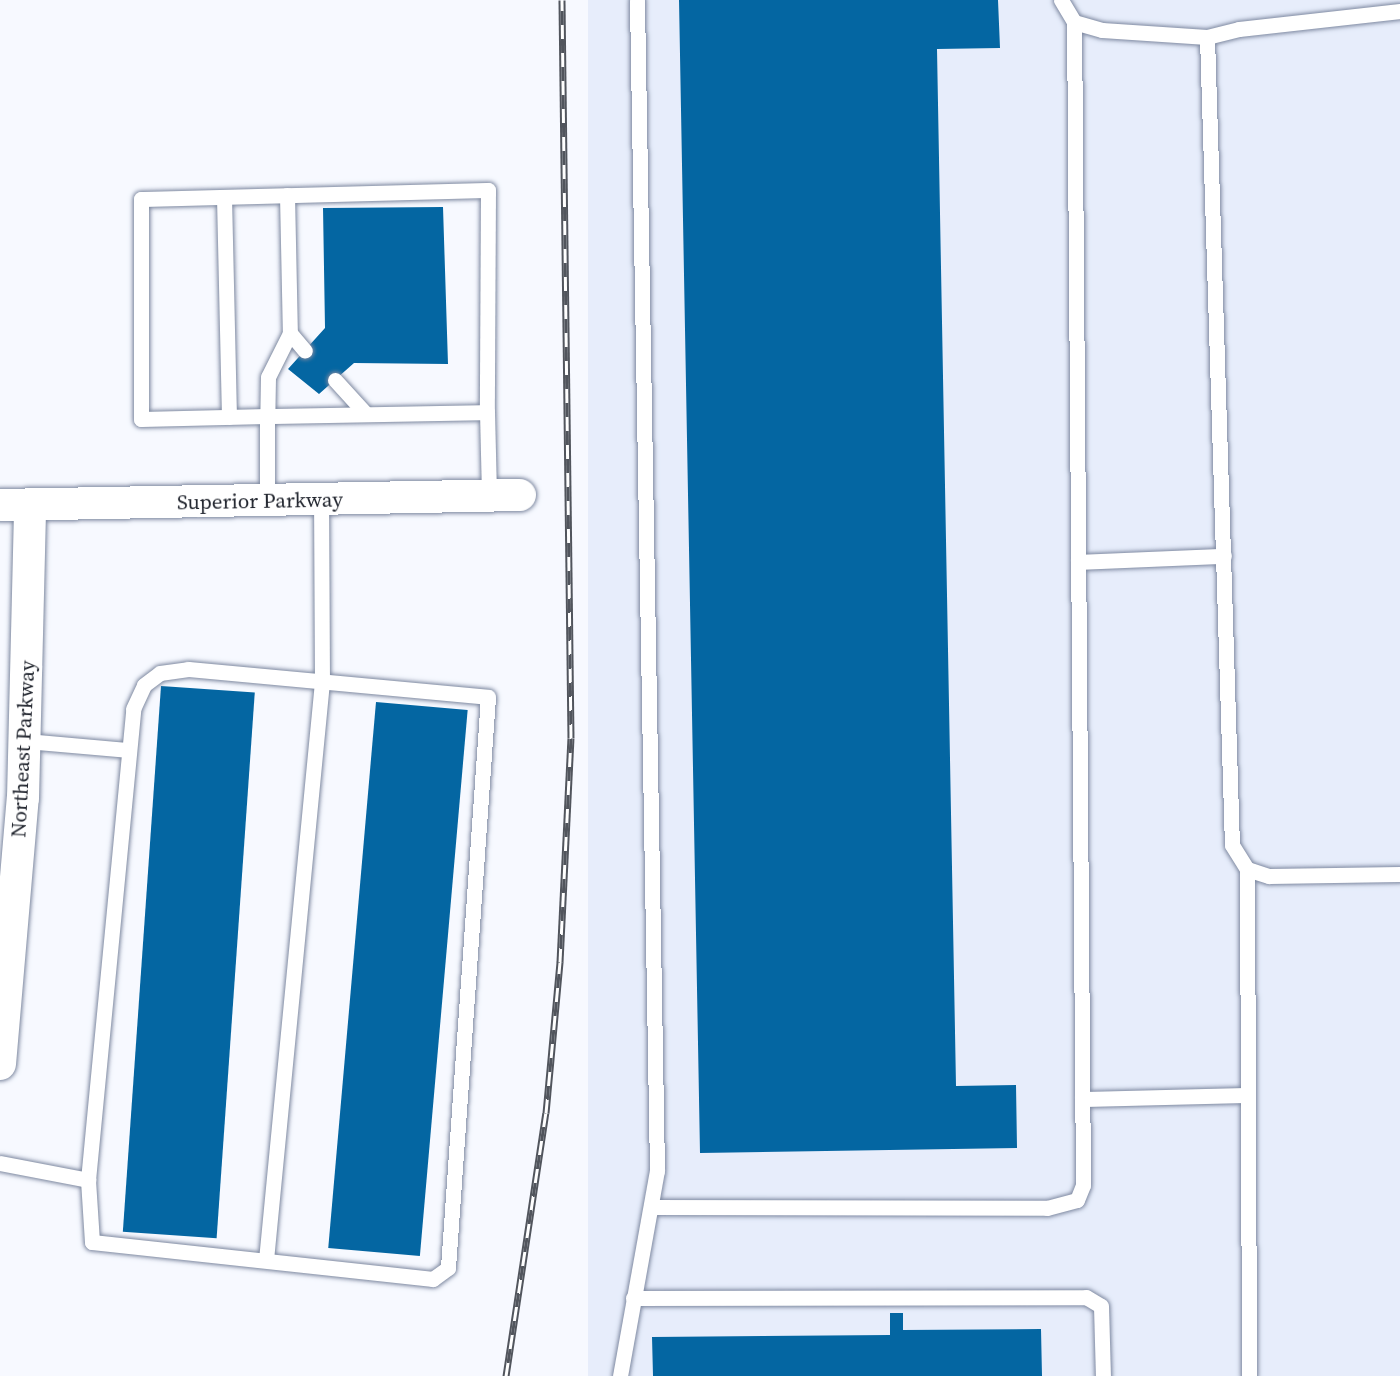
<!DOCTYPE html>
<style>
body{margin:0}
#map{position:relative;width:1400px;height:1376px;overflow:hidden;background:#f7f9ff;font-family:"Source Serif 4",serif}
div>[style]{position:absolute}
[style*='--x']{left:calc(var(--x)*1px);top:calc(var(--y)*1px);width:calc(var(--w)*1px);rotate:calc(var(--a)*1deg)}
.built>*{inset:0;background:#e7edfb;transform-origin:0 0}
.building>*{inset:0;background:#0466a2;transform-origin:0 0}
.roads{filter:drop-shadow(0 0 2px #7e89a1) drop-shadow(0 0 2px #7e89a1)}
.service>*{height:15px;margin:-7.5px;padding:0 7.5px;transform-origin:7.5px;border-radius:7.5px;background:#fff}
.minor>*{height:32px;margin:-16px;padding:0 16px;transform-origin:16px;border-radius:16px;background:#fff}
.rail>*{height:7px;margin-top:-3.5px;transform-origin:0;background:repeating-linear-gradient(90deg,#fff 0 14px,#51555d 0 28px);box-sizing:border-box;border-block:2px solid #51555d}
span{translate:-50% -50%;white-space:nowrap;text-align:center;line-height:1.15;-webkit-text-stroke:6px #fff;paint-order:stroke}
.street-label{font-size:21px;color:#21252e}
</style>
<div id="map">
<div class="built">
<i style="left:588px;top:0;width:812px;height:1376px"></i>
</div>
<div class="building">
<i style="clip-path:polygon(679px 0,998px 0,1000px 48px,937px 49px,956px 1086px,1016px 1085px,1017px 1148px,700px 1153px)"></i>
<i style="clip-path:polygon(443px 207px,448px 364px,354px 363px,319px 394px,288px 369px,325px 328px,323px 208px)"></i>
<i style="left:161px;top:686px;width:94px;height:547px;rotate:4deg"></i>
<i style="left:376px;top:702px;width:92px;height:548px;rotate:5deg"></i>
<i style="clip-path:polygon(890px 1313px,903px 1313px,903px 1330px,1041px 1329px,1042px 1376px,653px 1376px,652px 1337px,890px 1335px)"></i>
</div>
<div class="roads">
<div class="service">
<i style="--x:1061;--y:0;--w:26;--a:59"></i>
<i style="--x:1074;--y:22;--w:29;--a:16"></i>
<i style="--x:1102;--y:30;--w:105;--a:3.8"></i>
<i style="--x:1400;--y:11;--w:162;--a:173.6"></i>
<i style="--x:1239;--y:29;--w:33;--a:166"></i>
<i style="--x:1207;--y:37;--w:808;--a:88.23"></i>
<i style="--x:1232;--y:845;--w:28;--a:58"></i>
<i style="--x:1247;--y:869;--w:23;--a:18"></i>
<i style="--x:1269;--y:876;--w:131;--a:-0.9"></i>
<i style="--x:287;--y:195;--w:138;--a:88.8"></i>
<i style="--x:290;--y:333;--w:23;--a:50"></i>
<i style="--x:224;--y:197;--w:220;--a:88.7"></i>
<i style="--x:290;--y:333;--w:49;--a:116.6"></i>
<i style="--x:268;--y:377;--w:39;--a:91"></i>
<i style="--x:267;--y:416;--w:126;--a:178.6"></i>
<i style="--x:141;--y:419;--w:220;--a:-90"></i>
<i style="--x:141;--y:199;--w:347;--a:-1.5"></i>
<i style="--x:488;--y:190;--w:222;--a:90.3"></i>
<i style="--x:335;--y:380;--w:46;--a:47.6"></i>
<i style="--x:267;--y:501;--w:85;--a:-90"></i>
<i style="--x:267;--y:416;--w:220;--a:-1"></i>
<i style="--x:487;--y:412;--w:84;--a:88.6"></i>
<i style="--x:1078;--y:562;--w:146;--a:-2.4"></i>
<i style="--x:188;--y:669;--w:301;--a:5.3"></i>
<i style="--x:488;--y:697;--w:572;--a:94.01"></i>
<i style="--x:448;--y:1268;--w:19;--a:144"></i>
<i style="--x:433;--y:1279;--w:343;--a:-173.8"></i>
<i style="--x:92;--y:1242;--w:62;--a:-93.7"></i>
<i style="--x:88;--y:1180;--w:473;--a:-84.5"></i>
<i style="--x:133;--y:709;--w:26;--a:-65"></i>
<i style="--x:144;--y:685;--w:20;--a:-37"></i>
<i style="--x:160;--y:673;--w:28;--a:-8"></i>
<i style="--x:25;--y:741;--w:103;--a:5"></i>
<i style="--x:1247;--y:869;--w:507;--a:89.77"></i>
<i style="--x:1082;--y:1099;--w:166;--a:-1.4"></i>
<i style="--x:0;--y:1163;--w:90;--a:10.9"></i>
<i style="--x:651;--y:1207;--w:396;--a:0.1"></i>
<i style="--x:1047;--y:1208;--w:31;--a:-15"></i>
<i style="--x:1077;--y:1200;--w:16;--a:-68"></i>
<i style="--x:1083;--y:1185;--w:1163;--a:-90.44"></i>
<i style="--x:266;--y:1260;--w:581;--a:-84.47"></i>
<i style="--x:322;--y:682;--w:183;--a:-90.3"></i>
<i style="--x:633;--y:1298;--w:453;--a:-0.1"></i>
<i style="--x:1086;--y:1297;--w:17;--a:31"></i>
<i style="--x:1101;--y:1306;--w:70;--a:88.4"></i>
<i style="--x:620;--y:1376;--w:208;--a:-79.8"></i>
<i style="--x:657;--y:1171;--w:1171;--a:-90.98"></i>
</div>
<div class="minor">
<i style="--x:0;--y:505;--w:520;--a:-1.1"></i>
<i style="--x:0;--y:1064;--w:267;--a:-85.1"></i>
<i style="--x:23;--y:798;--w:292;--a:-88.6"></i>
</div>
</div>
<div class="rail">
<i style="--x:506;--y:1376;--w:266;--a:-81.4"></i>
<i style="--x:546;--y:1113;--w:152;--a:-84.7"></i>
<i style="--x:560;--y:962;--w:224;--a:-87.2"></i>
<i style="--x:571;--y:738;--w:738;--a:-90.7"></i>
</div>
<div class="street-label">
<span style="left:260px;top:501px;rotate:-1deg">Superior Parkway</span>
<span style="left:23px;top:749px;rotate:-87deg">Northeast Parkway</span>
</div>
</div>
